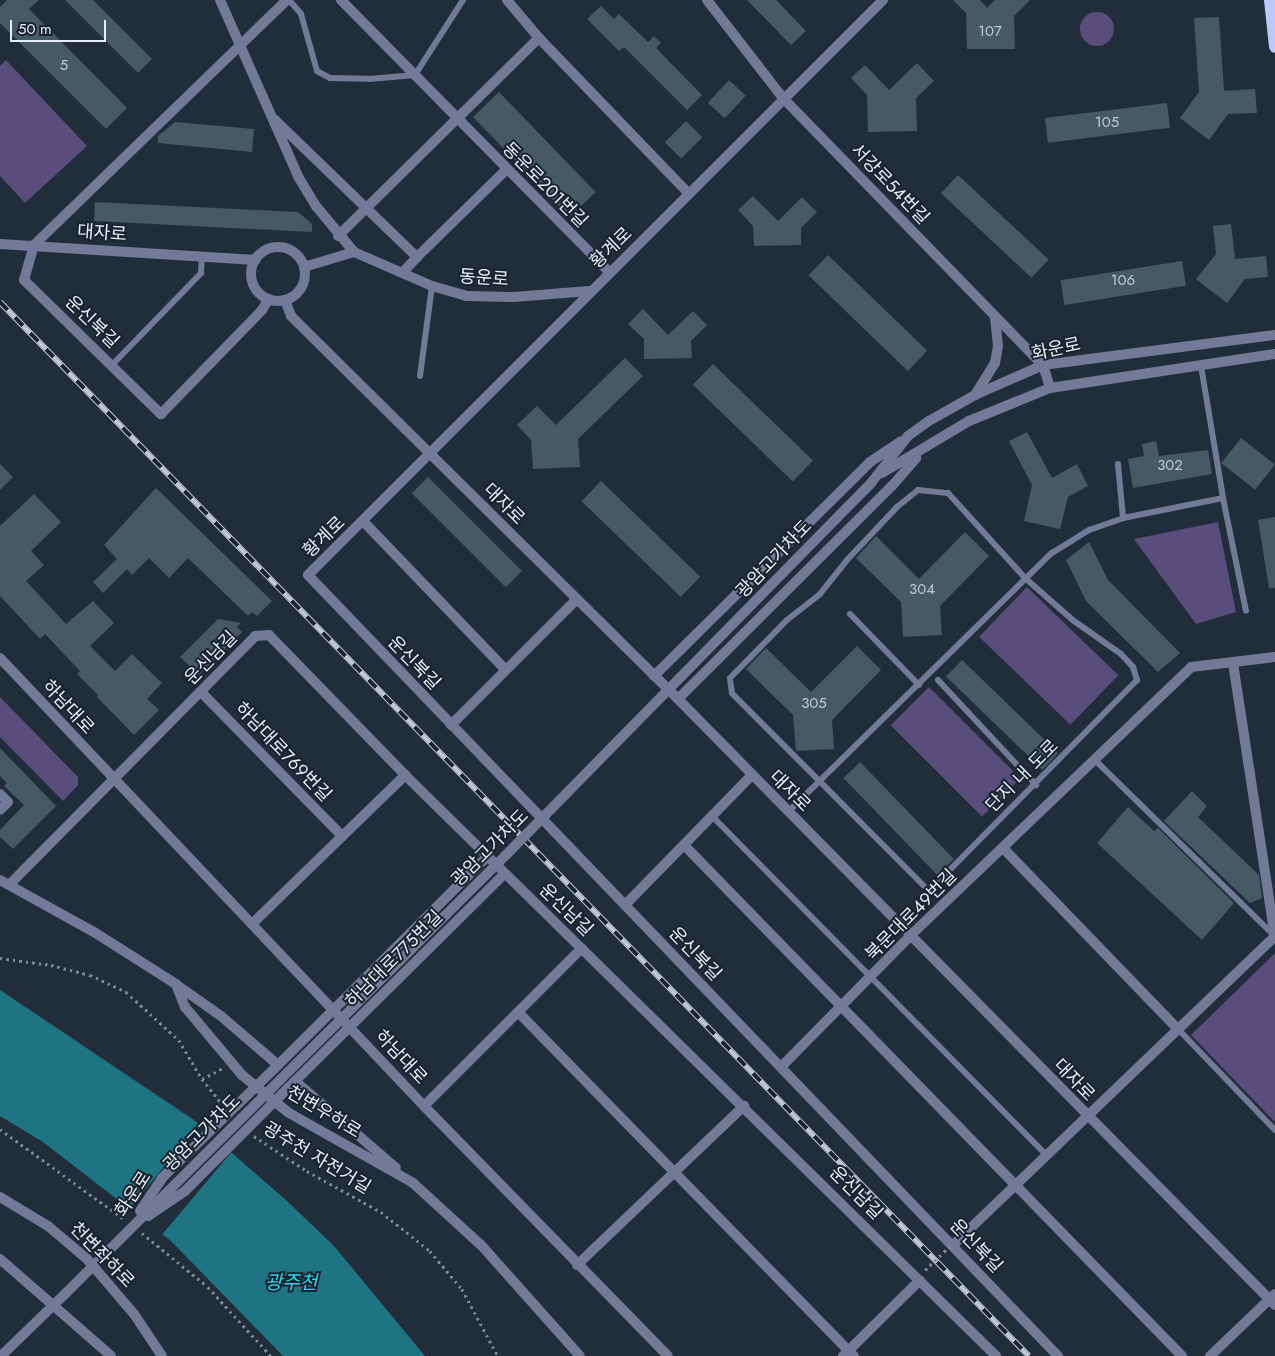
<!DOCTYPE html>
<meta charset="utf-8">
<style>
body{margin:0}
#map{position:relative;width:1275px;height:1356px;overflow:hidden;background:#222d3b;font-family:Jost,"Noto Sans KR",sans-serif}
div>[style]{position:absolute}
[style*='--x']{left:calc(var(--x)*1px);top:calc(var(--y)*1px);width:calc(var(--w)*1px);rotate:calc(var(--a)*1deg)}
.green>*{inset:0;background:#584d7b;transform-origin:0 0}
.round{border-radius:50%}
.water>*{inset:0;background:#1f7483}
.pier>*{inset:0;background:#222d3b;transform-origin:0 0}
.building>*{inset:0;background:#475964;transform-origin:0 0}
.path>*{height:2.5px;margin-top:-1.25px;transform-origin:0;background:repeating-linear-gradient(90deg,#808995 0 2.5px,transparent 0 6.5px)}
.service>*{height:6px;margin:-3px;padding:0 3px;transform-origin:3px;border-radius:3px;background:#727a97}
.minor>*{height:10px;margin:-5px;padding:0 5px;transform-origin:5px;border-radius:5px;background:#727a97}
.minor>.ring{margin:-5px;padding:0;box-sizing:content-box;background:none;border:10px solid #727a97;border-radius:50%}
.tertiary>*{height:10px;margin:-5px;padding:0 5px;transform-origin:5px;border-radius:5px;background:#727a97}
.primary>*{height:12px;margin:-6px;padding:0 6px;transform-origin:6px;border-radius:6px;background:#bcc8f8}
.rail>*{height:5.5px;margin-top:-2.75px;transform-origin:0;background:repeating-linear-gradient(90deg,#192430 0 11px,#c0c8d1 0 22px);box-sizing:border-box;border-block:1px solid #c0c8d1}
.path-bridge>*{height:2.5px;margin-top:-1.25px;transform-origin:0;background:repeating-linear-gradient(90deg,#808995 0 2.5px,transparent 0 6.5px)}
.tertiary-bridge>*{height:10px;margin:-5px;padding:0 5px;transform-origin:5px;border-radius:5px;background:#727a97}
span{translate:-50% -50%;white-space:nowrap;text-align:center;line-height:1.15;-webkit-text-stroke:4px #192430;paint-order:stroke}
.number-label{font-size:15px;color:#bec8d2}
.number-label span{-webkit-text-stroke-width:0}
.street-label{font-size:18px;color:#e6edf6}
.water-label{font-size:19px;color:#31d4ee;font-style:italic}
.scale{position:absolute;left:10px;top:20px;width:96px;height:22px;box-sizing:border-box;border:2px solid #e6edf6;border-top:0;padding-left:6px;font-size:15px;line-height:18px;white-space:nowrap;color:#e6edf6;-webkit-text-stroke:4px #192430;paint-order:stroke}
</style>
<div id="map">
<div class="green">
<i class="round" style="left:1080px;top:12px;width:34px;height:34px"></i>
<i style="clip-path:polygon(6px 60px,87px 146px,25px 203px,0 176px,0 66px)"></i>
<i style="clip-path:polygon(1218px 522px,1236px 612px,1196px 624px,1134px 539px)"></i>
<i style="left:1027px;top:587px;width:127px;height:69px;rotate:44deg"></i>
<i style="left:929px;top:687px;width:129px;height:54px;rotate:45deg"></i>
<i style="clip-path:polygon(0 697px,78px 777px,78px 785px,63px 801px,0 737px)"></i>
<i style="clip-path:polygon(1275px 953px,1275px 1122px,1191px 1035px)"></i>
</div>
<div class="water">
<i style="clip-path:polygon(0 990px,194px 1120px,286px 1200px,334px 1246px,425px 1356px,283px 1356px,171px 1241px,43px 1142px,0 1116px)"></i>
</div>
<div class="pier">
<i style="left:201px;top:1123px;width:42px;height:115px;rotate:40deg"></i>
</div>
<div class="building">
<i style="clip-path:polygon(7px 0,39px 0,29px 9px,127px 108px,106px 129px,0 23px,0 7px)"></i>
<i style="clip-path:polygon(65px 0,93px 0,152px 59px,138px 73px)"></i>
<i style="clip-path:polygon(747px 0,776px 0,806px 31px,791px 45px)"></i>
<i style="clip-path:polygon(953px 0,980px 0,987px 8px,995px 0,1030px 0,1014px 16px,1015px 49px,967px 49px,966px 13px)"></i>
<i style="clip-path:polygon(601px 6px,614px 19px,619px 14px,648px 42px,654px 36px,661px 43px,656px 48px,702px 95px,687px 110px,624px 47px,619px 51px,587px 19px)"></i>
<i style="clip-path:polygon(1219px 17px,1224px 91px,1255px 89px,1257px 113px,1228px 114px,1209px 140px,1180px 118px,1199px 92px,1194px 18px)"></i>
<i style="clip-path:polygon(917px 63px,934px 81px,916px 98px,917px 131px,868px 132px,867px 95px,851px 78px,865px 65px,889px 90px)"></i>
<i style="left:729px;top:80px;width:23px;height:31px;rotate:43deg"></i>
<i style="left:499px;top:92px;width:139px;height:36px;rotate:46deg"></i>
<i style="left:1167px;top:103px;width:25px;height:123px;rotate:83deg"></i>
<i style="left:686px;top:121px;width:23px;height:30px;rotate:45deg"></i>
<i style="clip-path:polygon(175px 122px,254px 129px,252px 152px,158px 143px,158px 136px)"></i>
<i style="left:958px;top:175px;width:124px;height:25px;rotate:43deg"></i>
<i style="clip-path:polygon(753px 196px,778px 221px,802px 197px,817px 212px,801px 228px,801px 245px,754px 246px,753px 226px,738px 210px)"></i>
<i style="clip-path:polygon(95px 202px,298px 212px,312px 224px,312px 232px,94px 221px)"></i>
<i style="clip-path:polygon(1231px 224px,1235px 259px,1266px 256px,1268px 277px,1245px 279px,1227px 303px,1196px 279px,1216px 254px,1213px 226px)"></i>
<i style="left:828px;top:255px;width:138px;height:28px;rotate:44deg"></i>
<i style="left:1182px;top:261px;width:25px;height:123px;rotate:81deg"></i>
<i style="clip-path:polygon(643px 309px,668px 335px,693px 311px,707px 325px,691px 341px,692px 358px,644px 359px,644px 339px,628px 324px)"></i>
<i style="clip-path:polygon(625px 358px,643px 376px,578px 439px,580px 467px,533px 469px,531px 440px,517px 425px,537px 406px,556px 425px)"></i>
<i style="left:713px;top:364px;width:139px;height:29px;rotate:44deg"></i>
<i style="clip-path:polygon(1027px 432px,1052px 478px,1077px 464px,1088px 486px,1068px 497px,1060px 529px,1024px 521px,1032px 485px,1009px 441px)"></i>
<i style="left:1241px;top:438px;width:43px;height:32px;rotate:38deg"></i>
<i style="clip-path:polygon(1156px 441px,1159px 456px,1208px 450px,1212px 474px,1133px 488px,1128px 459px,1144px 456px,1142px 444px)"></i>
<i style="clip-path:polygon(0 464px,13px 477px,0 490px)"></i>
<i style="left:428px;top:477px;width:133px;height:23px;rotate:45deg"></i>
<i style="left:601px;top:481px;width:138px;height:28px;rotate:44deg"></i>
<i style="clip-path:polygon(156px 488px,272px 601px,257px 616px,252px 612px,248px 616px,188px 558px,169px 578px,149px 558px,132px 575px,127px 569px,103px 593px,93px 582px,117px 559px,104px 545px)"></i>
<i style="clip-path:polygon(34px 494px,61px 522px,31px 551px,44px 565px,26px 581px,66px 624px,93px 601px,114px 623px,90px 646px,115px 671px,132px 654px,162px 683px,147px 699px,159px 710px,134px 735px,97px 697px,98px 695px,77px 674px,80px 671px,45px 634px,40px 639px,0 596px,0 526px)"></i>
<i style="clip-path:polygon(1275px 517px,1275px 588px,1269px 588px,1258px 520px)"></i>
<i style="clip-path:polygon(965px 532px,989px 556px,940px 606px,942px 635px,903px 637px,901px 602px,856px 558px,876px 536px,919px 579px)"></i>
<i style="clip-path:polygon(1089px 542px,1108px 580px,1180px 653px,1158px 672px,1086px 601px,1066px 560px)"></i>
<i style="clip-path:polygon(218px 619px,241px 623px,237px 627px,242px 632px,199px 675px,180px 657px)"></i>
<i style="clip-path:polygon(857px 646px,881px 670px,832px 720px,834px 749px,796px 751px,793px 715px,746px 669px,766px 648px,811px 692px)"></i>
<i style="left:962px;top:660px;width:134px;height:23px;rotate:44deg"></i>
<i style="clip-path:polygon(0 748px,56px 806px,13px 849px,0 837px,0 830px,24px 805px,4px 786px,7px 783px,0 776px)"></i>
<i style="left:860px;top:762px;width:135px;height:23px;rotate:46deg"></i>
<i style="clip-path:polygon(1192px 791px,1207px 806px,1198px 817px,1259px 875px,1262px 898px,1250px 903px,1164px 821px)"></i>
<i style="clip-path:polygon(1128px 807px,1154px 831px,1158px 828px,1234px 903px,1202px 940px,1097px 843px)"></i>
</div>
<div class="path">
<i style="--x:0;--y:958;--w:51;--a:7.8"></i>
<i style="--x:51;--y:965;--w:40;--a:14.4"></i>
<i style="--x:90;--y:975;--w:40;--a:25"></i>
<i style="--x:126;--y:992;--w:72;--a:42.2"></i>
<i style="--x:179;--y:1040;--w:45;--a:59.5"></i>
<i style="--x:202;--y:1079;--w:32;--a:51"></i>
<i style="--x:202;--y:1079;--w:24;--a:-28"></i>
<i style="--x:0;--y:1129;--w:153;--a:36"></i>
<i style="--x:254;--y:1136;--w:64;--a:33.4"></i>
<i style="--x:307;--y:1171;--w:85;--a:29"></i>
<i style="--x:381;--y:1212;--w:63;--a:38.5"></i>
<i style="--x:430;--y:1251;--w:50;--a:49.9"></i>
<i style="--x:462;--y:1289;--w:76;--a:61.8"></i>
<i style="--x:142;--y:1233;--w:85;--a:39.3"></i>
<i style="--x:208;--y:1287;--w:93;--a:47.6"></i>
</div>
<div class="service">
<i style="--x:289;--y:0;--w:18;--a:49"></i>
<i style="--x:301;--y:14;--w:59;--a:74.3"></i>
<i style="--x:317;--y:71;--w:15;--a:28"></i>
<i style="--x:330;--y:78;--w:39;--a:1"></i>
<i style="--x:369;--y:79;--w:46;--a:-5"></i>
<i style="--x:415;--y:75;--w:89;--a:-57.4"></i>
<i style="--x:112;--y:365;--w:128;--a:-45.9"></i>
<i style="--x:201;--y:273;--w:17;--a:-87"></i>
<i style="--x:1201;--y:366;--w:134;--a:80.5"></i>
<i style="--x:1223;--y:498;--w:115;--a:78.5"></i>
<i style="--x:420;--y:376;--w:91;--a:-82.4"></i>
<i style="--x:1118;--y:464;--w:54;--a:84.7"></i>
<i style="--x:918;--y:490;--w:30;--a:6"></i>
<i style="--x:948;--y:493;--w:115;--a:47.8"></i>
<i style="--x:1025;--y:578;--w:65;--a:41.3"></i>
<i style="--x:1074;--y:621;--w:57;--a:35.1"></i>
<i style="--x:1121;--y:654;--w:18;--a:47"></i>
<i style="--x:1133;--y:667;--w:14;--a:73"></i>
<i style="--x:1137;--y:680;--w:296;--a:134.6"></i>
<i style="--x:929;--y:891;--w:279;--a:-134.9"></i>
<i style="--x:732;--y:693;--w:15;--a:-98"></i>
<i style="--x:730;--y:678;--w:81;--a:-45.5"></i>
<i style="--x:787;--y:620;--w:42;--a:-38.2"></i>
<i style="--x:820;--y:594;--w:43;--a:-51.5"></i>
<i style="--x:847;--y:560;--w:73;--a:-46.7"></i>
<i style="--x:897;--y:507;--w:27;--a:-39"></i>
<i style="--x:850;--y:614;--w:99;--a:45.8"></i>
<i style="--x:938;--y:680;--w:144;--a:47"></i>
<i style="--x:1095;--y:760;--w:252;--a:44.4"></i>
<i style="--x:788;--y:812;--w:370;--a:-44.5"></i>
<i style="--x:1052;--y:553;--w:44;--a:-31.9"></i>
<i style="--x:1089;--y:530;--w:36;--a:-19"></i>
<i style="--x:1123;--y:518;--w:102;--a:-11.3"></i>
<i style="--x:712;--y:816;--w:477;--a:45.4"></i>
<i style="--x:1178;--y:1029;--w:140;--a:46.2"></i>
</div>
<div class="minor">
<i style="--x:220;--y:0;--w:195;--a:66.1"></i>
<i style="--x:299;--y:178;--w:33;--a:59"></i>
<i style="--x:316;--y:206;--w:60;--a:50.4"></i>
<i style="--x:354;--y:252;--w:85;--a:23.6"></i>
<i style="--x:432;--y:286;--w:35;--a:16"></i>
<i style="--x:466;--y:296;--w:48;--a:1.2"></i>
<i style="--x:514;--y:297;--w:75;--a:-4.6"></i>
<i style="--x:341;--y:0;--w:382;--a:45.4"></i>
<i style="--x:507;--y:0;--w:50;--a:49.9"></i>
<i style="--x:539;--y:38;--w:216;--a:46.1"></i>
<i style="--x:707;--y:0;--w:124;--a:52.2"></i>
<i style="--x:783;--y:98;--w:373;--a:45.8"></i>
<i style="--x:1043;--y:365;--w:24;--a:73"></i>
<i style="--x:883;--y:0;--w:813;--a:135"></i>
<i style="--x:308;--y:575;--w:1083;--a:46.16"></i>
<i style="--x:274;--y:119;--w:199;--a:44"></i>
<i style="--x:417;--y:257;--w:21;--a:133"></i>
<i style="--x:338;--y:236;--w:282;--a:-44.6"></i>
<i style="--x:0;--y:244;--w:256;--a:3.6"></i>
<i style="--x:34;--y:245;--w:36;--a:106"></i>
<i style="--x:24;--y:280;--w:192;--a:44.4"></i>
<i style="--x:161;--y:414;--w:145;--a:-45.8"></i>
<i style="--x:262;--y:310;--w:13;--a:-58"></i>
<i style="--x:34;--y:245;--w:352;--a:-44.1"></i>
<i class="ring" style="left:251px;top:247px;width:44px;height:44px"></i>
<i style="--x:417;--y:257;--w:126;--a:-44.4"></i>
<i style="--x:304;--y:267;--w:52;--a:-16.7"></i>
<i style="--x:285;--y:300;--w:17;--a:69"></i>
<i style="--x:291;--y:316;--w:544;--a:44.7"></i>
<i style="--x:678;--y:699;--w:851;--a:45.43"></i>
<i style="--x:363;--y:521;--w:205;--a:46.2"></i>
<i style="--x:1233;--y:663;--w:276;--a:81.3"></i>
<i style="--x:201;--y:692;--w:202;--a:45.6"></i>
<i style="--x:451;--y:725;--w:178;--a:-45"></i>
<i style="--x:0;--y:794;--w:11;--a:45"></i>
<i style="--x:8;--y:802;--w:11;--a:135"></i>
<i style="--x:684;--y:845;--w:714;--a:45.74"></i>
<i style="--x:1003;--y:848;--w:252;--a:46"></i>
<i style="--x:0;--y:880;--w:107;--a:29"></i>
<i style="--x:94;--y:932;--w:97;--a:32.4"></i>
<i style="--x:176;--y:984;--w:25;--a:69"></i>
<i style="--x:185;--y:1007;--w:89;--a:50"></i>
<i style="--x:242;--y:1075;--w:60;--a:39"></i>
<i style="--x:289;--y:1113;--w:142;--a:29.4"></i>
<i style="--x:413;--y:1183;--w:93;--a:42.4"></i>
<i style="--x:482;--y:1246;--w:147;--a:48.3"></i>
<i style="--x:10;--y:884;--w:349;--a:-45.3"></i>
<i style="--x:255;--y:636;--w:14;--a:-4"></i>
<i style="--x:269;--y:635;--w:195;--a:45.8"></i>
<i style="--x:405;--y:775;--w:829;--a:44.51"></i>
<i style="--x:625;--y:905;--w:180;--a:-45.7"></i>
<i style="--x:252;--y:924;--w:214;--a:-44.2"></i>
<i style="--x:177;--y:985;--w:54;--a:35.2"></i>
<i style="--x:221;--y:1016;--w:75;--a:40.7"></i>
<i style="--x:518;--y:1012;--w:481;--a:45.7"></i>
<i style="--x:782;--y:1066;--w:184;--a:-45.4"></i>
<i style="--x:911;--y:935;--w:388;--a:-43.7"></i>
<i style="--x:1191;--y:667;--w:85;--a:-6.8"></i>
<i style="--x:273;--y:1070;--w:303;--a:-44.9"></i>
<i style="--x:295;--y:1081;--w:133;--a:40.7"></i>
<i style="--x:288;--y:1088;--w:305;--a:-44.7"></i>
<i style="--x:424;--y:1106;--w:223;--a:-45"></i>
<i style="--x:0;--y:1197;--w:56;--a:31.1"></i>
<i style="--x:48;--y:1226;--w:51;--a:40.2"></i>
<i style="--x:87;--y:1259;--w:72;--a:49.5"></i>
<i style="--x:134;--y:1314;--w:50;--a:56.3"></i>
<i style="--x:953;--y:1245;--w:446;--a:-43.8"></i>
<i style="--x:0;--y:1259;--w:147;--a:41.1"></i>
<i style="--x:577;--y:1265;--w:231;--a:-43.6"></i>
<i style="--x:843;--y:1356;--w:108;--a:-44.6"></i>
<i style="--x:1210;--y:1356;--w:90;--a:-43.6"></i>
</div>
<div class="tertiary">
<i style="--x:975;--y:395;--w:38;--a:-58"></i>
<i style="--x:995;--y:363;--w:17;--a:-80"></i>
<i style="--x:998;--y:346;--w:30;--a:-96"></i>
<i style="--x:882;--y:473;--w:101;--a:-30.9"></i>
<i style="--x:969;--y:421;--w:87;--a:-22.2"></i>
<i style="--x:1050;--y:388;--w:228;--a:-8.6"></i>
<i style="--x:871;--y:483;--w:60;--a:-51.8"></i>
<i style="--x:908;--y:436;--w:26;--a:-36"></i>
<i style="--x:929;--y:421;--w:53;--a:-29.5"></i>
<i style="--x:975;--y:395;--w:74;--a:-23.8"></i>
<i style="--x:1043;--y:365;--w:234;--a:-7.4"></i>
<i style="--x:0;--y:658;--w:617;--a:46.58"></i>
<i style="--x:424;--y:1106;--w:349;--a:45.7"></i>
<i style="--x:654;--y:676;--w:304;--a:-44.7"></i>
<i style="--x:870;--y:462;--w:37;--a:-34"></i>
<i style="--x:678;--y:699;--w:302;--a:-44.9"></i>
<i style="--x:892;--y:486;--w:37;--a:-49"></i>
<i style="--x:1;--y:1356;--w:88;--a:-44.1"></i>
</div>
<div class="primary">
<i style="--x:1270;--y:0;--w:47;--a:83.9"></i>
</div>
<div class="rail">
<i style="--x:0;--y:302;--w:1473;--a:45.69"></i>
</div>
<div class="path-bridge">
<i style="--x:925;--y:1270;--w:35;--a:-44"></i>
</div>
<div class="tertiary-bridge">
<i style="--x:140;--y:1211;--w:40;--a:-56"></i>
<i style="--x:162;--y:1178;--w:155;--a:-44.2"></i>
<i style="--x:148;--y:1216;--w:45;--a:-34"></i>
<i style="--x:185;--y:1191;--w:146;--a:-45"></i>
<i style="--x:64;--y:1295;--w:624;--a:-44.87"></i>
<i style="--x:506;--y:855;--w:521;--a:-45.54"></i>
</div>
<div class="number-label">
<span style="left:990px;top:32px">107</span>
<span style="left:64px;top:66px">5</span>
<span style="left:1107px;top:123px">105</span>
<span style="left:1123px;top:281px">106</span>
<span style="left:1170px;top:466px">302</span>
<span style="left:922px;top:590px">304</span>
<span style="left:814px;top:704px">305</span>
</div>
<div class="street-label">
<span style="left:890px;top:184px;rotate:46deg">서강로54번길</span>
<span style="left:545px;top:185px;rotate:45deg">동운로201번길</span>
<span style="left:102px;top:233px;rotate:4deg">대자로</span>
<span style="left:611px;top:248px;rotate:-44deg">황계로</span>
<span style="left:484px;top:278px;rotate:4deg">동운로</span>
<span style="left:92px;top:322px;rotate:44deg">운신북길</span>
<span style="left:1056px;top:349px;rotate:-12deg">화운로</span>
<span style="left:504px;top:504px;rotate:45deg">대자로</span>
<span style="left:324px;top:537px;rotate:-44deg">황계로</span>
<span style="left:774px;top:559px;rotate:-46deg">광암고가차도</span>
<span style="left:211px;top:658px;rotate:-46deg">운신남길</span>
<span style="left:414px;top:663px;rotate:46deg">운신북길</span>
<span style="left:68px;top:707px;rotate:47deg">하남대로</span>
<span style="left:283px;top:752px;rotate:46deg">하남대로769번길</span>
<span style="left:1022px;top:776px;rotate:-45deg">단지 내 도로</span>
<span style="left:790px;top:791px;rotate:45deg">대자로</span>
<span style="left:490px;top:848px;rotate:-45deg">광암고가차도</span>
<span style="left:566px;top:910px;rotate:44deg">운신남길</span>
<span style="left:911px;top:915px;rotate:-45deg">북문대로49번길</span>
<span style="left:695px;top:954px;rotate:46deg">운신북길</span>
<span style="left:394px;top:959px;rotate:-45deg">하남대로775번길</span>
<span style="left:401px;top:1057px;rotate:47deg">하남대로</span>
<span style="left:1074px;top:1080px;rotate:46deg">대자로</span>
<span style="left:324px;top:1112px;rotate:31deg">천변우하로</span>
<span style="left:202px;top:1133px;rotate:-45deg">광암고가차도</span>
<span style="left:317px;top:1158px;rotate:31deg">광주천 자전거길</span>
<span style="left:856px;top:1193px;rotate:45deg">운신남길</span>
<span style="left:133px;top:1194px;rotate:-57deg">화운로</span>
<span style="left:976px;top:1246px;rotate:46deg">운신북길</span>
<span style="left:102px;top:1255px;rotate:46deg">천변좌하로</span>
</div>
<div class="water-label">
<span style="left:291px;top:1283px">광주천</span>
</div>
<div class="scale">50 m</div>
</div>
